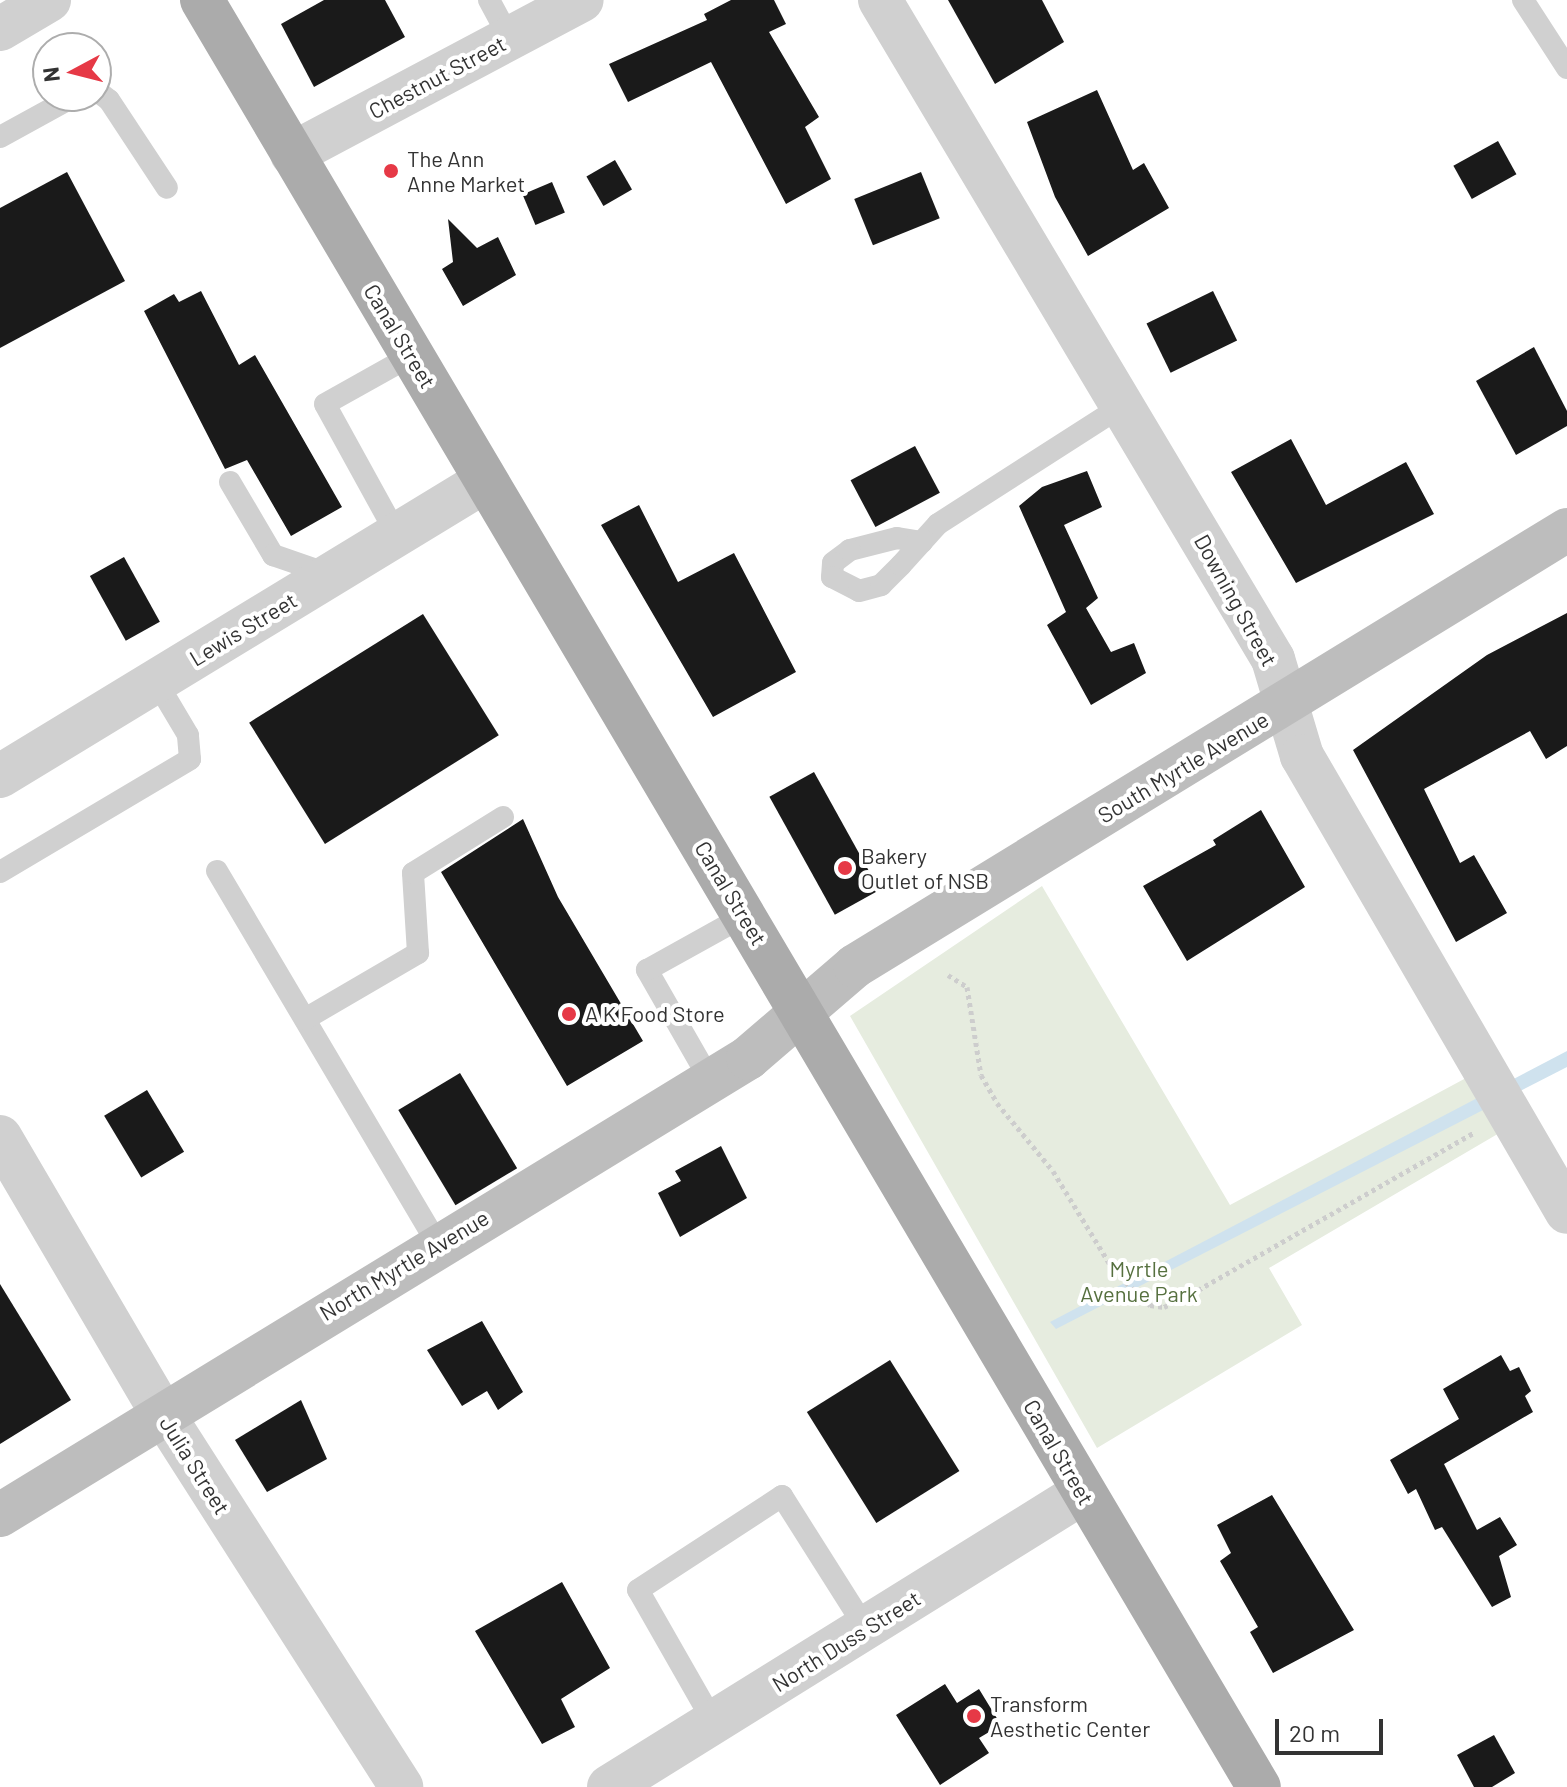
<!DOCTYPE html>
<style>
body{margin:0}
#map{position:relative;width:1567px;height:1787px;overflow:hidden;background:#fff;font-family:Barlow,sans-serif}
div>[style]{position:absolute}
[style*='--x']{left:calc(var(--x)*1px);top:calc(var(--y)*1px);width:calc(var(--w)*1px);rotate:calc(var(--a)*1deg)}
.green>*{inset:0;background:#e6ecdf}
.water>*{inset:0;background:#cfe2ee}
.building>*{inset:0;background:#1a1a1a;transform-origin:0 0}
.path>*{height:5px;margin-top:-2.5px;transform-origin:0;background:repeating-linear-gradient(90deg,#cdcdcd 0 4px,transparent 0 8px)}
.lane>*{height:22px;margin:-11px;padding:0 11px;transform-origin:11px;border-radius:11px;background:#d0d0d0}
.street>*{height:44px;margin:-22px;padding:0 22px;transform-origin:22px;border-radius:22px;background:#d0d0d0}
.secondary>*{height:44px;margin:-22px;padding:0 22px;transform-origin:22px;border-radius:22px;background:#bdbdbd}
.primary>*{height:44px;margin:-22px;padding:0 22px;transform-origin:22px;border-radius:22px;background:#ababab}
.dots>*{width:22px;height:22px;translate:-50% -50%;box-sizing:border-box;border:4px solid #fff;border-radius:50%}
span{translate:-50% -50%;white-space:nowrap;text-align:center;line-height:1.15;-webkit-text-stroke:8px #fff;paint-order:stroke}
.street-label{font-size:22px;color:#333}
.poi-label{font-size:22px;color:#333}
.left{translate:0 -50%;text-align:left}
.park-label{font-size:22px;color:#56703f}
.north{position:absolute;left:32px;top:32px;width:80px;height:80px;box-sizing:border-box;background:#fff;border:2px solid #adadad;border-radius:50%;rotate:263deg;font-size:22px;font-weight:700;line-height:32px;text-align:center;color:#333}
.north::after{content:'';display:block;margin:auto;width:28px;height:36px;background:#e63946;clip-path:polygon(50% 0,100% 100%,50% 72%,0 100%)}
.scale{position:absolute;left:1275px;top:1719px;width:108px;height:36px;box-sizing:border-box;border:4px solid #333;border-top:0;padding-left:10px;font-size:24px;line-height:28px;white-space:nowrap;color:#333;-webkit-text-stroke:6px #fff;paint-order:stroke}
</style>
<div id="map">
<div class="green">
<i style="clip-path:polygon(1042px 886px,1230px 1205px,1466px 1078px,1501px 1132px,1269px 1268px,1302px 1325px,1097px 1448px,850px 1016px)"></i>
</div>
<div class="water">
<i style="clip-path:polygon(1567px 1051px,1567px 1067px,1056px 1329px,1050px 1322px)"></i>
</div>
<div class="building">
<i style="clip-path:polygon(324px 0,385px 0,405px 37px,314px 87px,281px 24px)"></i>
<i style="clip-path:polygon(731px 0,774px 0,786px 24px,769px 32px,819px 117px,805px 127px,831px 179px,786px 204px,711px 62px,628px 102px,609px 64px,707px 20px,704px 14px)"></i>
<i style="clip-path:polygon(948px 0,1042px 0,1064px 42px,995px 84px)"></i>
<i style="clip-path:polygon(1097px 90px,1133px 170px,1144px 163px,1169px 208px,1088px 256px,1055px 197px,1027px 122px)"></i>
<i style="left:1498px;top:141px;width:38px;height:51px;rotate:61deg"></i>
<i style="left:615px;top:160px;width:34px;height:33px;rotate:60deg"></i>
<i style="clip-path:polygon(67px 172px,125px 281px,0 348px,0 208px)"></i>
<i style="left:921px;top:172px;width:50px;height:72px;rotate:68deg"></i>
<i style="left:552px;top:182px;width:33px;height:32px;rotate:67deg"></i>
<i style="clip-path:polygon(448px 219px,477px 248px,498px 237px,516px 275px,463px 306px,442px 269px,453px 262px)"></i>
<i style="clip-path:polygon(201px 291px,239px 365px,255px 355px,342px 507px,291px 536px,247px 460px,225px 469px,144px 311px,174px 294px,179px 302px)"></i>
<i style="left:1213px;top:291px;width:55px;height:74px;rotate:64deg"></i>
<i style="clip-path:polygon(1534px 347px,1567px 411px,1567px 426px,1516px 455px,1476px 381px)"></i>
<i style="clip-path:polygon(1291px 439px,1326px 505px,1406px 462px,1434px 514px,1296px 583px,1231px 472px)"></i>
<i style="left:915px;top:446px;width:53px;height:73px;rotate:62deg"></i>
<i style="clip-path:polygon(1087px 471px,1102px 507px,1064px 525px,1098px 598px,1086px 608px,1111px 652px,1134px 643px,1146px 673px,1091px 705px,1047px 625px,1066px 612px,1019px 506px,1042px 487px)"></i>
<i style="clip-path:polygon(639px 505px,678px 582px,734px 553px,796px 672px,713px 717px,601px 525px)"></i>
<i style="left:124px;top:557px;width:74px;height:39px;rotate:61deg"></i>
<i style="clip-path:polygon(1567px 613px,1567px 746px,1546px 759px,1530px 731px,1424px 789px,1460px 863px,1474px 855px,1507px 913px,1456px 942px,1353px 750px,1487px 655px)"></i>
<i style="left:423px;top:614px;width:143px;height:205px;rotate:58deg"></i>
<i style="left:814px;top:772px;width:135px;height:51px;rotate:61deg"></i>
<i style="clip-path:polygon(1261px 810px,1305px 887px,1187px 961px,1143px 886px,1216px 845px,1213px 840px)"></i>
<i style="clip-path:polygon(523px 819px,558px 897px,643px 1041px,567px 1086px,441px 872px)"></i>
<i style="left:460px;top:1073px;width:111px;height:72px;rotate:59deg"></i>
<i style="left:147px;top:1090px;width:72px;height:50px;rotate:59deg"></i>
<i style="clip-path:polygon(721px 1146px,747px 1198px,680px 1237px,658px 1193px,681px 1181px,675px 1171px)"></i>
<i style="clip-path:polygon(0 1284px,71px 1400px,0 1444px)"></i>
<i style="clip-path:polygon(482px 1321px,523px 1392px,498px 1410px,487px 1391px,462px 1406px,427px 1350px)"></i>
<i style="clip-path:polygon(1501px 1355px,1510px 1371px,1519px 1367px,1531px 1391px,1525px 1396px,1533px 1412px,1444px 1464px,1477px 1530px,1500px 1517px,1517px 1545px,1499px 1556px,1511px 1597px,1492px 1607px,1442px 1527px,1435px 1530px,1416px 1489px,1408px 1494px,1390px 1460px,1459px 1419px,1443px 1389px)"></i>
<i style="left:890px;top:1360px;width:131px;height:98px;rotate:58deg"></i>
<i style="clip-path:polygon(301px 1400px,327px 1459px,267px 1492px,235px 1440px)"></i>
<i style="clip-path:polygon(1272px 1495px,1354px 1630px,1273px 1673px,1250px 1632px,1258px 1627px,1220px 1561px,1231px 1553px,1217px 1525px)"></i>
<i style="clip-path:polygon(562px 1582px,610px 1668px,561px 1699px,575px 1727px,542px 1744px,475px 1631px)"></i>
<i style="clip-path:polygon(945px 1684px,957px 1703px,979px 1689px,1001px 1725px,979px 1738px,989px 1753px,940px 1785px,896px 1715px)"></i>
<i style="clip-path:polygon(1494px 1735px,1515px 1773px,1492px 1787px,1474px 1787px,1457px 1755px)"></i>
</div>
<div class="path">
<i style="--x:948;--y:975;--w:22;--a:32"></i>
<i style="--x:967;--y:987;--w:89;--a:81"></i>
<i style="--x:981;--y:1075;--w:32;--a:60"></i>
<i style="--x:997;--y:1103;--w:88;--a:50.5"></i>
<i style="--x:1053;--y:1171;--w:117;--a:58.6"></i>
<i style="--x:1114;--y:1271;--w:50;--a:43.4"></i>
<i style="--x:1150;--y:1305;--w:14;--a:8"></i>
<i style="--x:1164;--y:1307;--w:30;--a:-26"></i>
<i style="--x:1191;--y:1294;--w:327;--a:-29.7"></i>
</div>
<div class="lane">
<i style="--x:489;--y:0;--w:44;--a:61.7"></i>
<i style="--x:1523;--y:0;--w:81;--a:57.1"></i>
<i style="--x:96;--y:90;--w:16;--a:38"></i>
<i style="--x:109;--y:100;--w:105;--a:56.6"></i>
<i style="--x:0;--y:137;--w:85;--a:-28.7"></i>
<i style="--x:230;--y:482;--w:85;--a:59.5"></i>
<i style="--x:273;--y:555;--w:61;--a:19"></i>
<i style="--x:397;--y:535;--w:149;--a:-118.8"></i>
<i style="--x:325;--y:404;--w:98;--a:-29.2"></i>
<i style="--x:922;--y:542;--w:25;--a:-171"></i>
<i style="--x:897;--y:538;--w:49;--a:165.7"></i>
<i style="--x:850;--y:550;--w:21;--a:143"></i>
<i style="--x:833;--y:563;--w:14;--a:94"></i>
<i style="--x:832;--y:577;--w:30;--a:27"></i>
<i style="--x:859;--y:591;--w:23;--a:-15"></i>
<i style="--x:881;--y:585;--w:28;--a:-45"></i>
<i style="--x:901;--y:565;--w:55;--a:-47.9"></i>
<i style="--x:938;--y:524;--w:219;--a:-32.7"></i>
<i style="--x:217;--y:871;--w:434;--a:59.4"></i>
<i style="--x:0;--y:872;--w:221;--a:-30.7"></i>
<i style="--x:190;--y:759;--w:24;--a:-95"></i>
<i style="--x:188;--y:735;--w:63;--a:-120.7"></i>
<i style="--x:305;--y:1019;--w:131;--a:-30.3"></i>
<i style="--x:418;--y:953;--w:80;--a:-93.6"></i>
<i style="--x:413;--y:873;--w:106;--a:-31.9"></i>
<i style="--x:710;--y:1080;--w:127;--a:-119.8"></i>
<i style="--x:647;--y:970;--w:111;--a:-29.1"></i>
<i style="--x:714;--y:1723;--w:153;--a:-119.7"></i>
<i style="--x:638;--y:1590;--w:172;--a:-33.1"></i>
<i style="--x:782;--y:1496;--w:157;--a:57.7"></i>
</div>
<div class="street">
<i style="--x:880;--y:0;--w:767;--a:59.19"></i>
<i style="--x:1273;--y:659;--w:101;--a:73.4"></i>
<i style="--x:1302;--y:756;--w:527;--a:59.84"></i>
<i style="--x:0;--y:29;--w:57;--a:-30.6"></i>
<i style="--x:292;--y:154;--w:328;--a:-28"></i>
<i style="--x:0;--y:776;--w:568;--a:-31.31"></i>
<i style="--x:0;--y:1137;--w:318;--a:59.6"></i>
<i style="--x:161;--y:1411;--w:446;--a:57.4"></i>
<i style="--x:609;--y:1787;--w:557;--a:-31.86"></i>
</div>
<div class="secondary">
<i style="--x:0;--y:1515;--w:877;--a:-31.42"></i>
<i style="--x:748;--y:1058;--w:141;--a:-40.7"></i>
<i style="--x:855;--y:966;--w:835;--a:-31.48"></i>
</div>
<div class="primary">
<i style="--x:202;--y:0;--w:2076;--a:59.4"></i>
</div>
<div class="dots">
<i style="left:391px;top:171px;background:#e63946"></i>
<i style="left:845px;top:868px;background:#e63946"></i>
<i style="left:569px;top:1014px;background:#e63946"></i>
<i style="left:974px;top:1716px;background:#e63946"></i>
</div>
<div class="street-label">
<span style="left:437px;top:77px;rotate:-28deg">Chestnut Street</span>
<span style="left:400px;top:336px;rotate:59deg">Canal Street</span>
<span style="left:1236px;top:600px;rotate:61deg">Downing Street</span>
<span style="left:243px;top:629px;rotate:-31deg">Lewis Street</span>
<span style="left:1183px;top:767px;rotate:-31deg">South Myrtle Avenue</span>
<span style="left:731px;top:893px;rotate:59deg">Canal Street</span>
<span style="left:404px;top:1265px;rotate:-31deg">North Myrtle Avenue</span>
<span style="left:1059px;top:1452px;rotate:60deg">Canal Street</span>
<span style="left:195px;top:1465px;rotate:58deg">Julia Street</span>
<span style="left:846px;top:1641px;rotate:-32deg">North Duss Street</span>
</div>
<div class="poi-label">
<span class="left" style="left:407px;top:171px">The Ann<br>Anne Market</span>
<span class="left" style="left:861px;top:868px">Bakery<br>Outlet of NSB</span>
<span class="left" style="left:585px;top:1014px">A K Food Store</span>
<span class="left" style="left:990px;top:1716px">Transform<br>Aesthetic Center</span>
</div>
<div class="park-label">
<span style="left:1139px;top:1281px">Myrtle<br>Avenue Park</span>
</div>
<div class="north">N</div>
<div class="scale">20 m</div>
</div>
